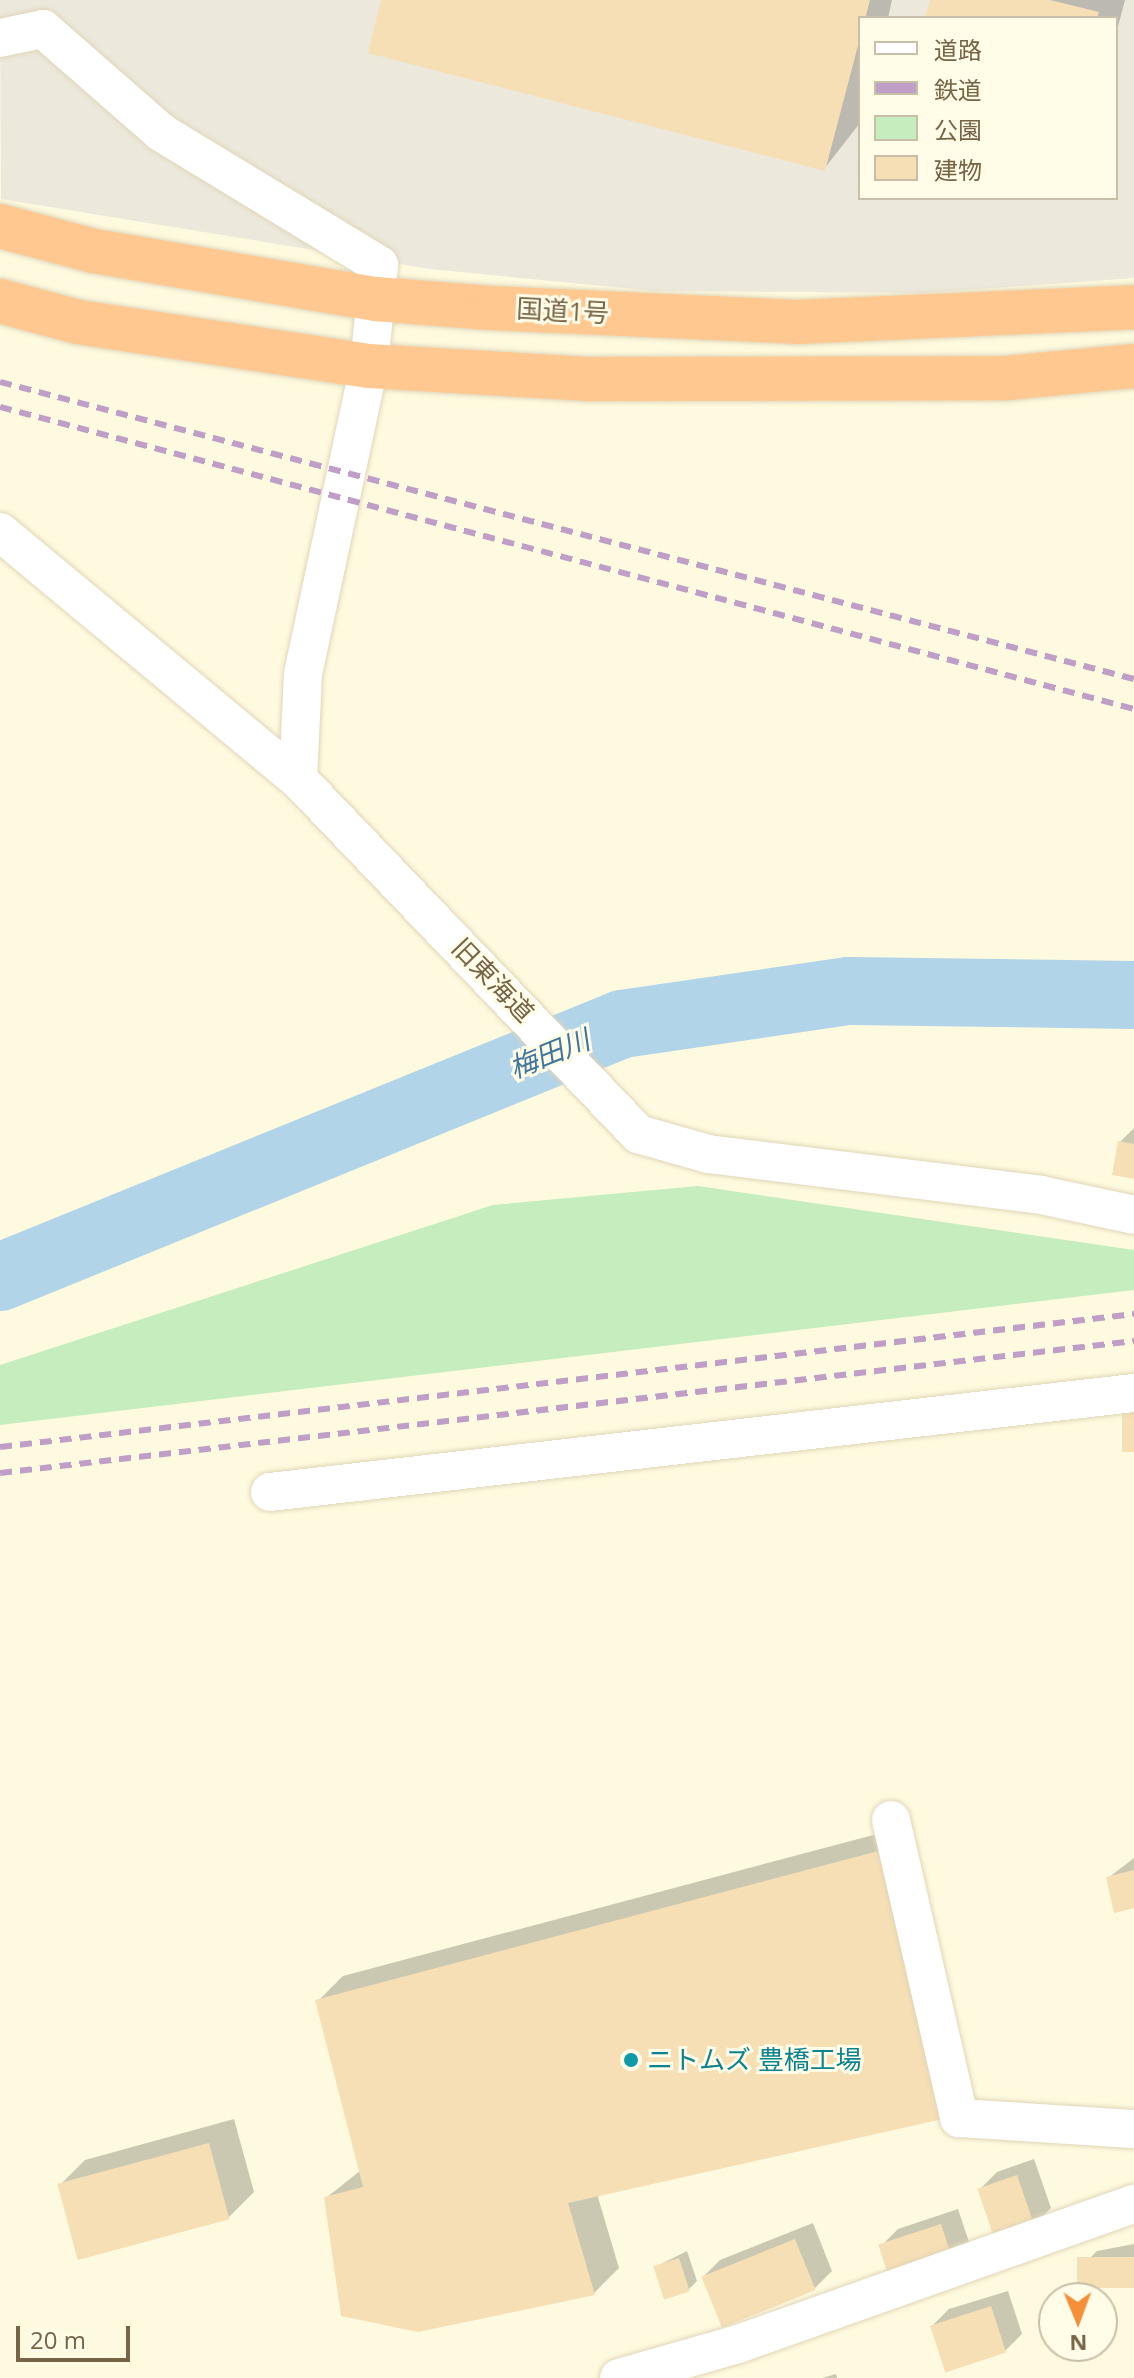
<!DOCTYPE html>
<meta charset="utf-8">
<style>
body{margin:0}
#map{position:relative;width:1134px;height:2378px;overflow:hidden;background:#fefadf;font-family:"Open Sans","Noto Sans JP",sans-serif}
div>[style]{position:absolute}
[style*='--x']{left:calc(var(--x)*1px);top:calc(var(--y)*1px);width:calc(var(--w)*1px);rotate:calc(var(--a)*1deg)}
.industrial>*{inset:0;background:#ece8dc}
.green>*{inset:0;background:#c5edbd}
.shadow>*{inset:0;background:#0003}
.river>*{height:68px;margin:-34px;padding:0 34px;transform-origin:34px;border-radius:34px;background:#b2d4e9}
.building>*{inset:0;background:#f6dfb5;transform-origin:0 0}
.roads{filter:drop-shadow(0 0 2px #e1d5b8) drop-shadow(0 0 2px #e1d5b8)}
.minor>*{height:38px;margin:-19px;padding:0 19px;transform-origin:19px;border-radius:19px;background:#fff}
.highway>*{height:44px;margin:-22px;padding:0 22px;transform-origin:22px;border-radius:22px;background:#ffc890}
.rail>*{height:6px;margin-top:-3px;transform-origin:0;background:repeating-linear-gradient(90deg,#bf9ec8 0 12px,transparent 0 20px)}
.dots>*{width:22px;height:22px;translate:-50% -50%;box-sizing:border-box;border:4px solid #fffce8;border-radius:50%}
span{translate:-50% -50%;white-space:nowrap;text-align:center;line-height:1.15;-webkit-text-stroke:6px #fffce8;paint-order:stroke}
.street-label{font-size:26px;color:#776345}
.culture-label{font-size:26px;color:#0d838f}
.left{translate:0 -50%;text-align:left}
.water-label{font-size:28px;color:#41779c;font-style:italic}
.legend{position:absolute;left:858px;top:16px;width:260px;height:184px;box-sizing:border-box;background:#fffce8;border:2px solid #c9bfa7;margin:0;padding:10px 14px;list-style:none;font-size:24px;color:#776345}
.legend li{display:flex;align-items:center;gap:16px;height:40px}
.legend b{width:40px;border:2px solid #c9bfa7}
.north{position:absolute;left:1038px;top:2282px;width:80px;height:80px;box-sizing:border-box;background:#fffce8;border:2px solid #c9bfa7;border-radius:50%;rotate:179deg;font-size:22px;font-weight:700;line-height:32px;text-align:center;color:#776345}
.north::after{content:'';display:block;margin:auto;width:28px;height:36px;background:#f59038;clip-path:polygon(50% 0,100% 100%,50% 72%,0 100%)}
.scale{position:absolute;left:16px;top:2326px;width:114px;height:36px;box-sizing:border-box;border:4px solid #776345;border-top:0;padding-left:10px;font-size:24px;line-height:28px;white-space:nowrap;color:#776345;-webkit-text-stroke:6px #fffce8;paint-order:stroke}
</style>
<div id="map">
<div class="industrial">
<i style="clip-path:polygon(evenodd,0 0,1134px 0,1134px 278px,924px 293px,655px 291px,430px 269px,1px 199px,0 0,860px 18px,1116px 18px,1116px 198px,860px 198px,860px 18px)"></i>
</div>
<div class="green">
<i style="clip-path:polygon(698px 1186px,1134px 1250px,1134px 1290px,0 1425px,0 1365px,493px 1205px)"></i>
</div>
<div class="shadow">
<i style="clip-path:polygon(384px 0,892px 0,888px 18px,860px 18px,860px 123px,824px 169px)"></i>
<i style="clip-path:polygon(932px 0,1125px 0,1116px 34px,1116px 18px,927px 18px)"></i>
<i style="clip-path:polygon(1134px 1128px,1134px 1177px,1120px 1142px)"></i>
<i style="clip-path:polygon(911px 1825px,597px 2194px,619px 2268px,594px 2293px,326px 2198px,361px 2170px,318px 2001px,343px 1976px)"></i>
<i style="clip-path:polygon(1134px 1858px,1134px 1906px,1108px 1878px)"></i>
<i style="clip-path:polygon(234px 2119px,254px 2192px,229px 2217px,60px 2185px,85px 2160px)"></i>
<i style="clip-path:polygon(1034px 2159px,1051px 2208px,1034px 2225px,980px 2189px,997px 2172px)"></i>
<i style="clip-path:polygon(958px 2209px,969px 2242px,952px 2259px,881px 2246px,898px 2229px)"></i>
<i style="clip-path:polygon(813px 2223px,832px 2271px,815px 2288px,722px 2325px,703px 2277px,720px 2260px)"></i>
<i style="clip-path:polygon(1134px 2244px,1134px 2286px,1080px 2268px,1097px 2251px)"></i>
<i style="clip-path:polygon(687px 2251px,697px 2281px,689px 2289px,655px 2267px)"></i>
<i style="clip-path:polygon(1008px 2291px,1022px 2334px,1005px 2351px,932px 2326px,949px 2309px)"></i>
<i style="clip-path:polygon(836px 2374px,837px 2378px,822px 2378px)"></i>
</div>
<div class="river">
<i style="--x:0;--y:1277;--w:671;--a:-22.13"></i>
<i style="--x:622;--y:1024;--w:229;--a:-8.3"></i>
<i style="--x:849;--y:991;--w:285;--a:0.8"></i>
</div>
<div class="building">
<i style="clip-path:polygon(381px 0,870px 0,825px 171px,368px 53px)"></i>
<i style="clip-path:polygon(930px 0,1050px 0,1099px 12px,1097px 18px,925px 18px)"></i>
<i style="clip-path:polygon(1118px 1141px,1134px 1144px,1134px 1179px,1112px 1175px)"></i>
<i style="left:1122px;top:1403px;width:12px;height:49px"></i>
<i style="clip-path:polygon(886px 1849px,943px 2119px,568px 2203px,595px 2295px,418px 2332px,341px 2316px,324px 2197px,363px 2187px,315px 2000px)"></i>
<i style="clip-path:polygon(1134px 1870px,1134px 1908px,1114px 1913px,1106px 1877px)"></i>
<i style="left:209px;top:2143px;width:79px;height:157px;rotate:75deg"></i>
<i style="left:1017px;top:2175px;width:55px;height:42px;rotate:71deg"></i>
<i style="left:941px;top:2224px;width:38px;height:66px;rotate:72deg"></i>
<i style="left:795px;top:2239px;width:55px;height:101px;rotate:68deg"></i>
<i style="left:1134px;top:2257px;width:31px;height:57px;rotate:90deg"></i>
<i style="left:679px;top:2258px;width:35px;height:27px;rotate:72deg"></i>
<i style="left:991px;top:2306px;width:49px;height:64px;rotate:72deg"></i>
</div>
<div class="roads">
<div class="minor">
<i style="--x:43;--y:29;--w:158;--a:41.2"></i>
<i style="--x:162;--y:133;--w:254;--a:31.3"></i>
<i style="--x:379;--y:265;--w:101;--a:95.7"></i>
<i style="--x:369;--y:366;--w:315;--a:102.1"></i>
<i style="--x:303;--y:674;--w:105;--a:92.7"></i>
<i style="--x:0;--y:38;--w:44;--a:-11.8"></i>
<i style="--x:0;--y:532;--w:387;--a:39.7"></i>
<i style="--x:298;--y:779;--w:492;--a:46.2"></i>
<i style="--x:638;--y:1134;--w:73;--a:15.9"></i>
<i style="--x:708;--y:1154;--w:336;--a:7"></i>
<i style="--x:1041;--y:1195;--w:95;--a:12.1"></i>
<i style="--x:270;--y:1492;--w:870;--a:-6.54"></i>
<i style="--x:891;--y:1820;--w:306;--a:77.1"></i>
<i style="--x:959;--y:2118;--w:175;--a:3.6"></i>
<i style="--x:619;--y:2378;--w:124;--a:-15.9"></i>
<i style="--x:738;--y:2344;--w:420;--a:-19.5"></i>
</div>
<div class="highway">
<i style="--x:0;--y:226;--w:97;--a:14.9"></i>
<i style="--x:94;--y:251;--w:286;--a:9.7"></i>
<i style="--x:376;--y:299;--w:115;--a:4.5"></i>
<i style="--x:491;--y:308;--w:306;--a:2.6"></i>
<i style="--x:797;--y:322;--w:337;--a:-2.5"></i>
<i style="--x:0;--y:301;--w:81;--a:15.1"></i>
<i style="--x:78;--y:322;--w:294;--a:8.6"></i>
<i style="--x:369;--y:366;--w:217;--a:3.4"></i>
<i style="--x:586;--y:379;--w:421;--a:-0.1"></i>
<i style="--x:1007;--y:378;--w:128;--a:-5.4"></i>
</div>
</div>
<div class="rail">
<i style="--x:0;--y:382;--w:1172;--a:14.68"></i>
<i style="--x:0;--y:407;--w:1174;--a:14.91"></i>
<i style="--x:0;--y:1447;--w:1142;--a:-6.69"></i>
<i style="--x:0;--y:1473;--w:1142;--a:-6.64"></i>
</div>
<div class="dots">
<i style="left:631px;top:2060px;background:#0f9aa8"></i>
</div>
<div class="street-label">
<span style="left:563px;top:311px;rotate:3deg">国道1号</span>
<span style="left:493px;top:980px;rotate:46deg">旧東海道</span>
</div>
<div class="culture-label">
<span class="left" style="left:647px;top:2060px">ニトムズ 豊橋工場</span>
</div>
<div class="water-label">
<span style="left:549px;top:1053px;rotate:-22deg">梅田川</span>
</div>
<ul class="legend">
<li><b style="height:10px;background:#fff"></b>道路</li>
<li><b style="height:10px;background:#bf9ec8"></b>鉄道</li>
<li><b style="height:22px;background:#c5edbd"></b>公園</li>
<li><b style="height:22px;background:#f6dfb5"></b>建物</li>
</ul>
<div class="north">N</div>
<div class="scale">20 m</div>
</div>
